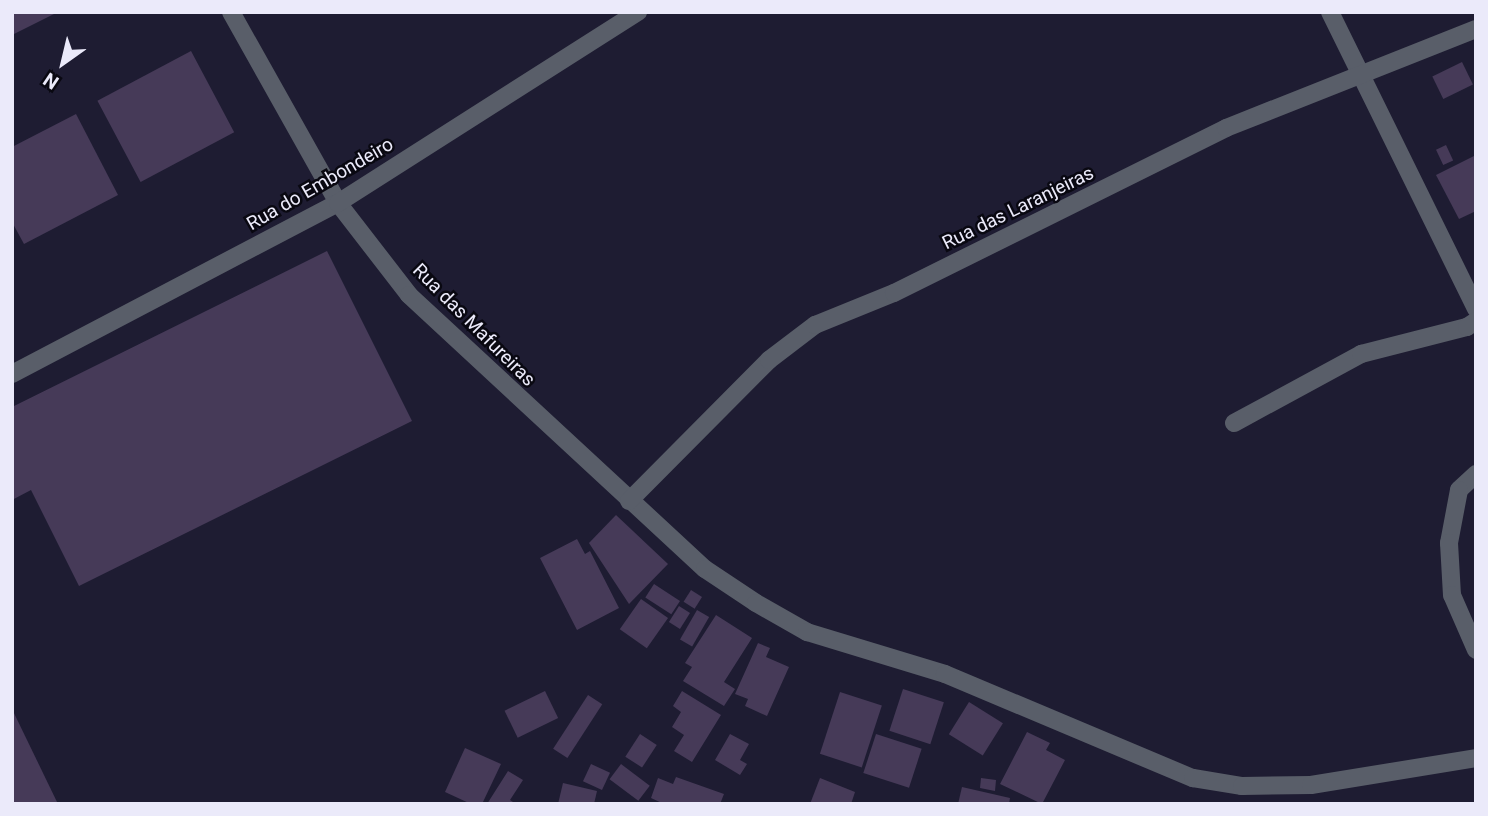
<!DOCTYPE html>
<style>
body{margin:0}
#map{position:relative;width:1488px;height:816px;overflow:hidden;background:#1e1c32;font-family:Roboto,sans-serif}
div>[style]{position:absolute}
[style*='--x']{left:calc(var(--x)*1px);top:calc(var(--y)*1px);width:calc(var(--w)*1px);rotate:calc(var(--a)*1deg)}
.building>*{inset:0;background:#463a58;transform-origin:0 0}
.minor>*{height:18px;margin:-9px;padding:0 9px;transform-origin:9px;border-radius:9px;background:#595e69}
span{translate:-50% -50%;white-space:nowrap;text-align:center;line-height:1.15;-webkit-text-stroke:5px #090811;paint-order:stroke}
.street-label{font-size:19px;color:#ebeafa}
.frame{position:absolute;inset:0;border:14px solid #ebeafa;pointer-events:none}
.north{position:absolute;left:28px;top:28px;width:70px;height:70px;-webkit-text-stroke:5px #090811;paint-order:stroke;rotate:214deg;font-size:19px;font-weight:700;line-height:28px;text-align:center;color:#ebeafa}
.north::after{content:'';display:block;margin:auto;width:24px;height:32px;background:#ebeafa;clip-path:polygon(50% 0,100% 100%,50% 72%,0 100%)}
</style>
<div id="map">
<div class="building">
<i style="clip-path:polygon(12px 12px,58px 12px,12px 35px)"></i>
<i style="left:191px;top:51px;width:92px;height:106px;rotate:62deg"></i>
<i style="left:1462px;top:62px;width:25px;height:33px;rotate:64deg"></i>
<i style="clip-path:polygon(76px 114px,118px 195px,24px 244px,12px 222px,12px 147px)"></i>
<i style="left:1446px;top:145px;width:17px;height:11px;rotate:65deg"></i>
<i style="clip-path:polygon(1476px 155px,1476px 211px,1459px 219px,1436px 175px)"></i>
<i style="clip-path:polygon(327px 251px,412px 421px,79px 586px,31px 490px,12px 500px,12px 407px)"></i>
<i style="clip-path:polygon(616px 515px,668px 564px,629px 604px,589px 543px)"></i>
<i style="clip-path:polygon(577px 539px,585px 554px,590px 551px,619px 608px,577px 630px,540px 558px)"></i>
<i style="left:654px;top:584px;width:31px;height:16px;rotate:33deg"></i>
<i style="left:691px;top:590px;width:13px;height:14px;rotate:32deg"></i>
<i style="left:641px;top:599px;width:33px;height:37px;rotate:35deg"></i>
<i style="left:679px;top:606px;width:13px;height:19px;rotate:32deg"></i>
<i style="left:697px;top:610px;width:14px;height:34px;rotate:30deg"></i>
<i style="clip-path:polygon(716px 615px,752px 638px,724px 682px,735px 689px,724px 706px,683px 681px,692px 667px,685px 663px)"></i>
<i style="clip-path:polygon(758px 643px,770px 648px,766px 657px,789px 667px,767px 716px,745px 706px,748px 699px,735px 694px)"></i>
<i style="left:903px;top:689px;width:43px;height:44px;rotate:18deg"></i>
<i style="left:545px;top:691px;width:30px;height:45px;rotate:64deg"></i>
<i style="clip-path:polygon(682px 691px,721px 715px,692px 762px,674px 751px,684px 735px,672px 727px,681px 712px,673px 706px)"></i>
<i style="left:840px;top:692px;width:44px;height:65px;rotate:18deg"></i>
<i style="left:588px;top:695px;width:17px;height:64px;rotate:33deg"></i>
<i style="left:969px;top:702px;width:40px;height:38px;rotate:32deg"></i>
<i style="clip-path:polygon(12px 709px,58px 804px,12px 804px)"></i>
<i style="clip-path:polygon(1027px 732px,1050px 743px,1046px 750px,1065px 760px,1042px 804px,1000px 784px)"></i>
<i style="left:640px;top:734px;width:20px;height:27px;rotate:33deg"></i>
<i style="clip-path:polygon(730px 734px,749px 744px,740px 760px,747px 764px,740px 775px,715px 760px)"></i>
<i style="left:876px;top:734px;width:48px;height:41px;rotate:18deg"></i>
<i style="clip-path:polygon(465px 748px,501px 764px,482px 804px,471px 804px,445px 792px)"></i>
<i style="left:591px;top:764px;width:21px;height:19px;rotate:25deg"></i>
<i style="left:621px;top:764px;width:36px;height:19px;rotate:37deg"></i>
<i style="clip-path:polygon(508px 771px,523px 780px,510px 800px,516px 804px,487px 804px)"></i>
<i style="clip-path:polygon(676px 777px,724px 794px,720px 804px,664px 804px,651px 798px,658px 778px,673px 784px)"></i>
<i style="clip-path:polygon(820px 778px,855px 792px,851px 804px,810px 804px)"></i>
<i style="clip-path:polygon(981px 778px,996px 780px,995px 791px,980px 788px)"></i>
<i style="clip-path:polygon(563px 783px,597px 791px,594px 804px,558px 804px)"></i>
<i style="clip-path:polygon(962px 787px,1010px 798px,1009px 804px,958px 804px)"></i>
</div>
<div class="minor">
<i style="--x:231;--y:12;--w:219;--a:60.7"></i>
<i style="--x:338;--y:203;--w:116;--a:52.3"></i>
<i style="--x:409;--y:295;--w:403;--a:42.8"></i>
<i style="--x:705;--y:569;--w:61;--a:33.7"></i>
<i style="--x:756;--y:603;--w:59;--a:29.6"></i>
<i style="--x:807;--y:632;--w:144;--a:16.9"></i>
<i style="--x:945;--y:674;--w:269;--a:22.8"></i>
<i style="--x:1193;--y:778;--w:50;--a:9.3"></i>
<i style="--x:1242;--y:786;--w:69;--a:-0.8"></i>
<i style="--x:1311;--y:785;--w:167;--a:-9.3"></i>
<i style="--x:1330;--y:12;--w:331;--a:63.8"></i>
<i style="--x:12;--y:374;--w:368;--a:-27.7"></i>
<i style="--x:338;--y:203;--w:356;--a:-32.5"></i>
<i style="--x:1234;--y:423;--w:145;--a:-28.5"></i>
<i style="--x:1361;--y:354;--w:109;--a:-14.3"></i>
<i style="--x:1467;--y:327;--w:11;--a:-34"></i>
<i style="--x:1476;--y:474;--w:23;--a:137"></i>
<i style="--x:1459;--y:490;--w:54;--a:100.7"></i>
<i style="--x:1449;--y:543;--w:52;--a:86.7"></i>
<i style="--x:1452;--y:595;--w:60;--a:66.4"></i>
<i style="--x:629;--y:501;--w:199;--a:-45.2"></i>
<i style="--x:769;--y:360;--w:58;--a:-37.3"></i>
<i style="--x:815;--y:325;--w:85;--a:-22.1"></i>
<i style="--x:894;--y:293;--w:371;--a:-26.4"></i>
<i style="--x:1226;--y:128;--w:269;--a:-21.6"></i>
</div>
<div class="street-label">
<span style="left:320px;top:184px;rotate:-30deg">Rua do Embondeiro</span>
<span style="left:1018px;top:208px;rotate:-26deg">Rua das Laranjeiras</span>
<span style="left:474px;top:325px;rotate:45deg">Rua das Mafureiras</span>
</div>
<div class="frame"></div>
<div class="north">N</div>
</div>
